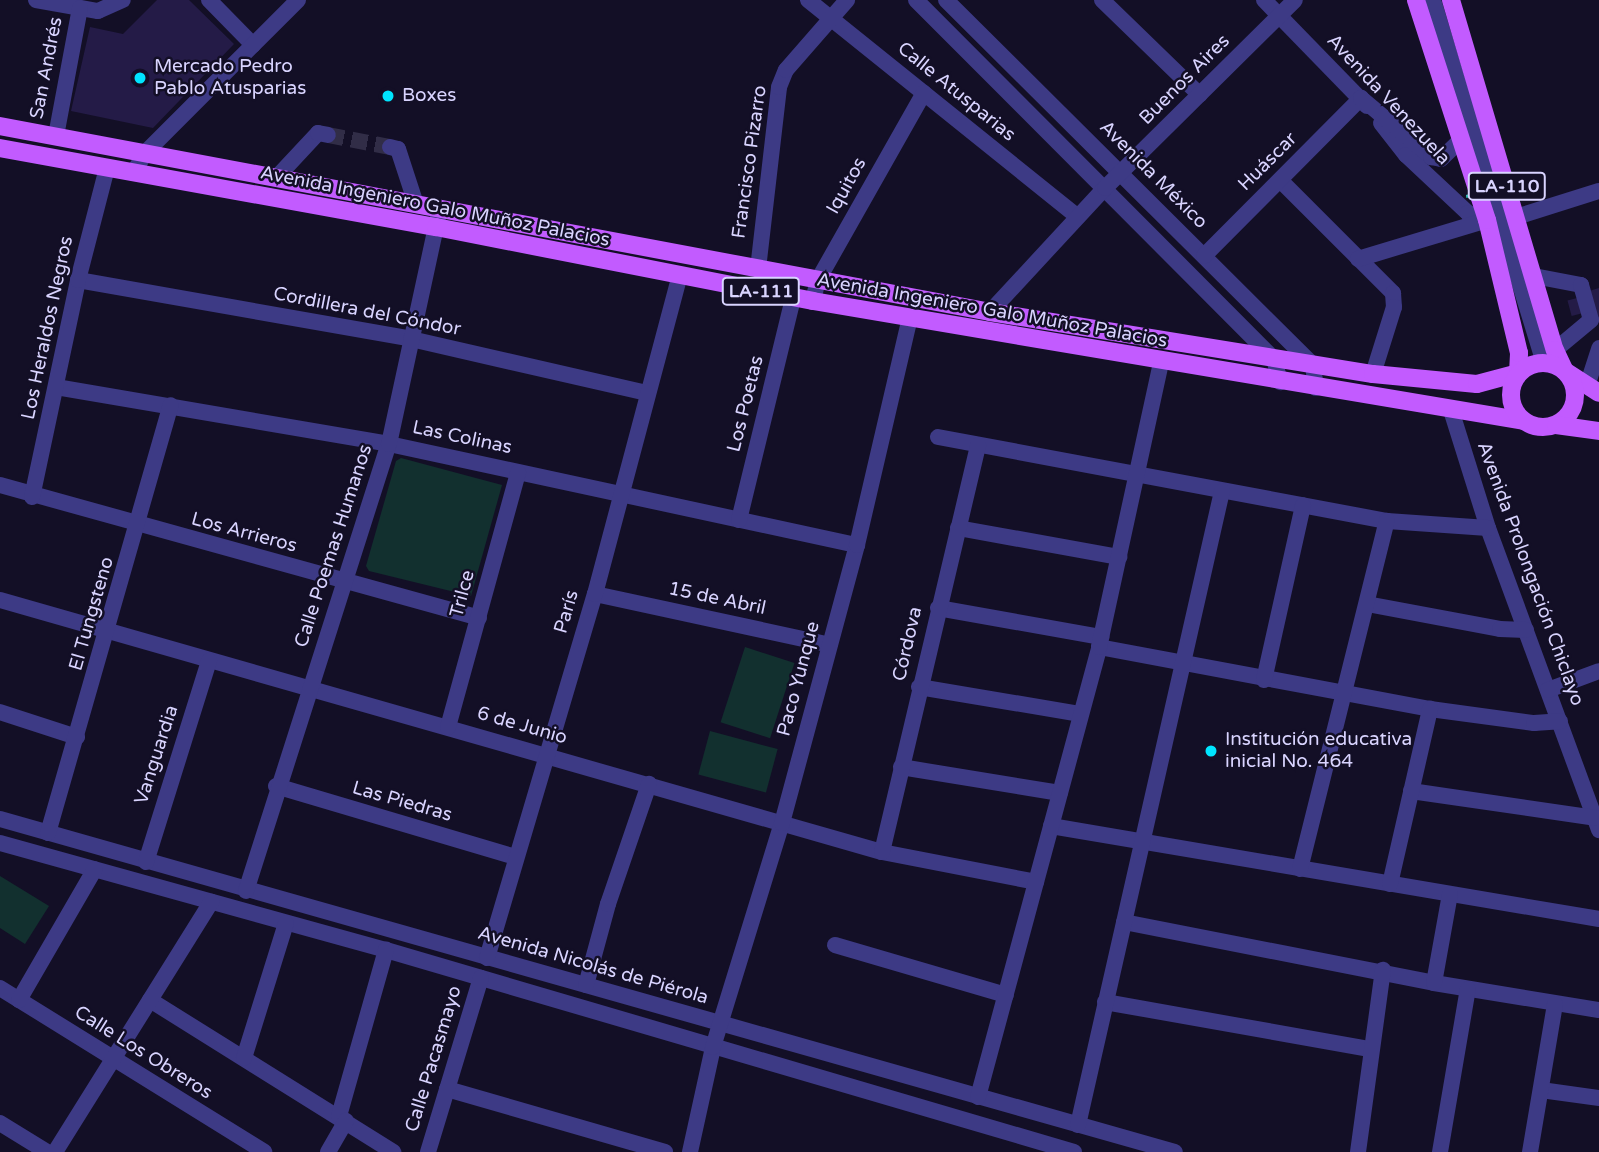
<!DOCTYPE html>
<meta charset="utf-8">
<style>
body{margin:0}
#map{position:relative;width:1599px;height:1152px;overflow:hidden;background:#130f26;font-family:"Varela Round",sans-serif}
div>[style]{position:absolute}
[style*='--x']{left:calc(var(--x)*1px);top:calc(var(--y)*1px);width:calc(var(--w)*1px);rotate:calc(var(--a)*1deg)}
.green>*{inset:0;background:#12302f;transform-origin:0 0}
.building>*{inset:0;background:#241b47;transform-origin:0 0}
.minor-tunnel>*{height:16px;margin-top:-8px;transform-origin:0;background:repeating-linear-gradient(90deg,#312d47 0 16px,transparent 0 24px)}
.minor>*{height:16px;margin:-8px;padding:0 8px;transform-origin:8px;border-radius:8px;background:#3d3a85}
.major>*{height:18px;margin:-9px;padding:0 9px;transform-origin:9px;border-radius:9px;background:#c25bff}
.major>.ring{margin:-9px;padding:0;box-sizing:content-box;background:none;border:18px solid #c25bff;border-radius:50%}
.path-bridge>*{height:2.5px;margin-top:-1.25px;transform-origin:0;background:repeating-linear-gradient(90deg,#2fb8b0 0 3.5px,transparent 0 8.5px)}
.dots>*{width:19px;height:19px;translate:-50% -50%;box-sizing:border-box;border:4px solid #130f26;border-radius:50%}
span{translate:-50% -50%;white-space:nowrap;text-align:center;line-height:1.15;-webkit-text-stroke:5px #130f26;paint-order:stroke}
.shield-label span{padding:2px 5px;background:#130f26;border:2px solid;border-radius:5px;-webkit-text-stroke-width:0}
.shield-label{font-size:18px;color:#d9d4ff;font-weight:700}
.poi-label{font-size:19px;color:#d9d4ff}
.left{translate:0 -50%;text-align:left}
.street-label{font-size:19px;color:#d9d4ff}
</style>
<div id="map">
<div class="green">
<i style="clip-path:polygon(401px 458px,502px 485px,471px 596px,369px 571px,366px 566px,396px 461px)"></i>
<i style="left:745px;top:647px;width:52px;height:79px;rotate:18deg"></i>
<i style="left:710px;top:731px;width:70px;height:45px;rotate:15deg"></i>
<i style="clip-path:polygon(0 876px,49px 906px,25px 944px,0 928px)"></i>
</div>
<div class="building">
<i style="clip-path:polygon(157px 0,189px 0,234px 44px,153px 128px,71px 111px,90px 27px,123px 34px)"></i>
<i style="clip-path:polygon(1599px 288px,1599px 321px,1598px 321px,1589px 291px)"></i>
<i style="left:1581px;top:297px;width:16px;height:14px;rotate:75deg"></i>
</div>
<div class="minor-tunnel">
<i style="--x:328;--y:135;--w:63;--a:11"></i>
</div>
<div class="minor">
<i style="--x:36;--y:0;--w:63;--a:10.1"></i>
<i style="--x:98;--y:11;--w:27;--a:-24"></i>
<i style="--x:209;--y:0;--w:63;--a:45.6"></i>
<i style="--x:808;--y:0;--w:346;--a:38.8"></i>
<i style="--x:916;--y:0;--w:507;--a:45.08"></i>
<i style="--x:1274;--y:359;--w:24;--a:75"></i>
<i style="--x:946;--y:0;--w:518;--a:44.84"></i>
<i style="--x:1313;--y:365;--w:23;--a:83"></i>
<i style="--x:1102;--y:0;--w:136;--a:44.1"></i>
<i style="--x:1264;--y:0;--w:148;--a:45.8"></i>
<i style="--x:1433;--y:0;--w:379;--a:73"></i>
<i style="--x:1381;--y:123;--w:41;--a:52"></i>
<i style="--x:1406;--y:155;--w:85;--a:43.1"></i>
<i style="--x:1468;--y:213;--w:20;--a:20"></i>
<i style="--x:56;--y:136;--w:130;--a:-79.4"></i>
<i style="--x:390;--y:147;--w:8;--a:14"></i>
<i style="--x:398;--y:149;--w:58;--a:71.9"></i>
<i style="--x:133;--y:173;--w:25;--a:-58"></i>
<i style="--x:146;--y:152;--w:215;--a:-45"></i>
<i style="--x:277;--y:177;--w:60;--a:-47"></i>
<i style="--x:318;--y:133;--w:10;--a:11"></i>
<i style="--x:1280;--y:180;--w:160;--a:45"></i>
<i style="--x:1393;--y:293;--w:14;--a:86"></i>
<i style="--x:1394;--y:307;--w:70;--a:107.4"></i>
<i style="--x:1516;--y:217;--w:87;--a:-17.4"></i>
<i style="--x:1204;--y:256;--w:223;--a:-45.2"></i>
<i style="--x:1361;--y:98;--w:92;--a:40.1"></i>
<i style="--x:1431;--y:157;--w:10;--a:11"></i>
<i style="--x:1441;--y:159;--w:28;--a:-44"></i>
<i style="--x:1358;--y:259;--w:135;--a:-16.8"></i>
<i style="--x:758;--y:269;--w:183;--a:-83.4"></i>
<i style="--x:779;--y:87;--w:18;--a:-68"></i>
<i style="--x:786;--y:70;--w:93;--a:-48.9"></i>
<i style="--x:1534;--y:276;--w:48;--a:10.8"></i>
<i style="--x:1581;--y:285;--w:36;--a:74"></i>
<i style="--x:1591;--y:320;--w:47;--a:140.2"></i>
<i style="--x:78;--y:280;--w:338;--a:10"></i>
<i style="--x:411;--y:339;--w:242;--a:12.9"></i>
<i style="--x:813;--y:301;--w:22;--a:-77"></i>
<i style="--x:818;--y:280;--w:215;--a:-60.5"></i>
<i style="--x:990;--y:312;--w:169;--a:-47.2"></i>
<i style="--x:1105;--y:188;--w:267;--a:-44.7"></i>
<i style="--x:1587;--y:386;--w:40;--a:-72"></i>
<i style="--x:56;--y:387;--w:338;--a:9.7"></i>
<i style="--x:389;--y:444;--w:479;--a:12.2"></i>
<i style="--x:1451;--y:410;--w:124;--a:72.6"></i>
<i style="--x:1488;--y:528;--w:322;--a:69.8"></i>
<i style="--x:938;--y:437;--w:457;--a:10.6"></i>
<i style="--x:1387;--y:521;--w:101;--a:4"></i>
<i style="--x:0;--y:485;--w:497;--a:15.5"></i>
<i style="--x:32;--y:497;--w:222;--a:-78"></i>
<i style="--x:78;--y:280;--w:116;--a:-75.5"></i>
<i style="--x:739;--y:520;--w:228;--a:-76.3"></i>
<i style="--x:958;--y:528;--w:164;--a:10.2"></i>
<i style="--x:595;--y:594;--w:240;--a:12.2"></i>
<i style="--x:0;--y:600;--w:917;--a:15.95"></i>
<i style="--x:882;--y:852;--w:157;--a:11"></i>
<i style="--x:1367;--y:604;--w:135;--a:10.6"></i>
<i style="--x:1500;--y:629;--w:26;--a:2"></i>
<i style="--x:938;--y:608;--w:166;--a:10.1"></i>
<i style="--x:1099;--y:647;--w:337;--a:10.6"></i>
<i style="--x:1430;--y:709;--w:105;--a:7.7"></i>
<i style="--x:1534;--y:723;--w:26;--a:-4"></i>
<i style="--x:1264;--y:680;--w:179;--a:-77.4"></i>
<i style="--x:919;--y:687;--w:164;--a:9.5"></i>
<i style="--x:1548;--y:690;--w:54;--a:-20.4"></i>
<i style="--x:0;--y:712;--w:81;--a:18"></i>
<i style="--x:448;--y:727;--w:264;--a:-74.6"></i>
<i style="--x:901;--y:767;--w:161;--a:9.3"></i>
<i style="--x:276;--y:786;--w:250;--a:16.5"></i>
<i style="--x:1411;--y:791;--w:186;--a:8.3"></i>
<i style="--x:0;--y:819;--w:1221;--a:15.82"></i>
<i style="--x:1051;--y:826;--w:556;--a:9.63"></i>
<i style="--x:48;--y:833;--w:445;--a:-74"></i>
<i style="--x:0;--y:843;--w:401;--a:15.5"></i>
<i style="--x:386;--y:950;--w:717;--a:16.36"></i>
<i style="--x:882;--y:852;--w:418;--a:-76.7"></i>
<i style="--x:146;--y:862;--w:211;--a:-72.6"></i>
<i style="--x:1300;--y:869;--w:359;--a:-76"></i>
<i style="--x:1390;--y:884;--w:180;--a:-77.1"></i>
<i style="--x:246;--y:891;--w:469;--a:-72.3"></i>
<i style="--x:389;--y:444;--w:241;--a:-77.8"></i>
<i style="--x:1124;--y:922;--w:316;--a:11.1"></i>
<i style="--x:1434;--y:983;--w:167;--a:9.3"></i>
<i style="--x:835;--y:945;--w:178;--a:16.3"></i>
<i style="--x:487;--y:958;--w:380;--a:-73.5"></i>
<i style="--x:595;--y:594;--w:330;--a:-75.1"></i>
<i style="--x:1434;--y:983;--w:90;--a:-79.8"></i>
<i style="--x:586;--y:985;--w:84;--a:-74.8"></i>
<i style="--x:608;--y:904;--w:127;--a:-71.1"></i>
<i style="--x:0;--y:988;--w:311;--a:31.8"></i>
<i style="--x:19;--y:1000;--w:151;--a:-59.9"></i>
<i style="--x:150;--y:1000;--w:287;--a:32"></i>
<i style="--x:1105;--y:1002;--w:269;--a:10.1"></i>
<i style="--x:244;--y:1058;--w:141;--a:-72.7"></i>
<i style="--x:447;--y:1089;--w:227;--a:16.1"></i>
<i style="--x:1541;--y:1090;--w:59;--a:7.9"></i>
<i style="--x:978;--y:1097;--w:466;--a:-74.9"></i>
<i style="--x:1099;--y:647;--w:292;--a:-77.7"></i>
<i style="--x:339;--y:1116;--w:173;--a:-74.2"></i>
<i style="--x:0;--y:1123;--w:55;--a:31.7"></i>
<i style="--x:1078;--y:1125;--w:650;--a:-77.2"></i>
<i style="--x:55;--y:1152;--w:295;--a:-58"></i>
<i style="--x:328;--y:1152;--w:36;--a:-60"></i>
<i style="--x:428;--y:1152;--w:182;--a:-73.1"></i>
<i style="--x:690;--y:1152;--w:107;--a:-77.6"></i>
<i style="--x:713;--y:1047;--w:234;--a:-72.9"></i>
<i style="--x:782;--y:823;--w:288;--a:-74.9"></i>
<i style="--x:857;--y:545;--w:233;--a:-76.9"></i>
<i style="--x:1358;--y:1152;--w:184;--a:-82.2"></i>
<i style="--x:1440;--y:1152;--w:165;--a:-80.3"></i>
<i style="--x:1530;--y:1152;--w:150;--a:-80.4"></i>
</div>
<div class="major">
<i style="--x:1451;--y:0;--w:365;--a:73.5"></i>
<i style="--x:1555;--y:350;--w:23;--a:65"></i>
<i style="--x:1565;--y:371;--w:40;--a:32.9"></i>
<i style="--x:0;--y:126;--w:1007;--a:10.64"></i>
<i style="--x:990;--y:312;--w:388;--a:9.2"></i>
<i style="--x:1373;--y:374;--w:104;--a:5.5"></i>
<i style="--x:1477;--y:384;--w:42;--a:-15"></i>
<i style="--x:1518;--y:373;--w:20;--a:-87"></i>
<i style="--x:1519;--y:353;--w:137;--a:-103.5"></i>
<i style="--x:1487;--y:220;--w:231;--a:-107.9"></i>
<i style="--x:0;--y:148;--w:443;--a:10.3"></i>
<i style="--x:436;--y:227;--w:384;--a:11.1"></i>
<i style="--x:813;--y:301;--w:721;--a:9.58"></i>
<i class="ring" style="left:1511px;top:363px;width:46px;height:46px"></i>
<i style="--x:1556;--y:425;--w:43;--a:7.9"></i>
</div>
<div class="path-bridge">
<i style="--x:1466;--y:196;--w:59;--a:-13.8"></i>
</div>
<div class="dots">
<i style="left:140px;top:78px;background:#00e5ff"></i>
<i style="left:388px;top:96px;background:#00e5ff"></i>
<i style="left:1211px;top:751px;background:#00e5ff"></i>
</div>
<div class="shield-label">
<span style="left:1507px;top:186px">LA-110</span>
<span style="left:761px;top:291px">LA-111</span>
</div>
<div class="poi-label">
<span class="left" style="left:154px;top:78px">Mercado Pedro<br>Pablo Atusparias</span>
<span class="left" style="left:402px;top:96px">Boxes</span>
<span class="left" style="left:1225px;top:751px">Institución educativa<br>inicial No. 464</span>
</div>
<div class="street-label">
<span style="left:47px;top:68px;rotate:-79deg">San Andrés</span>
<span style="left:1185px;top:80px;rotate:-45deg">Buenos Aires</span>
<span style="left:956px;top:92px;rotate:39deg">Calle Atusparias</span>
<span style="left:1388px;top:100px;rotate:47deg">Avenida Venezuela</span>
<span style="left:750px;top:162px;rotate:-82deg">Francisco Pizarro</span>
<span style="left:1268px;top:162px;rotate:-45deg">Huáscar</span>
<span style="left:1153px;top:175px;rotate:45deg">Avenida México</span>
<span style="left:847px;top:186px;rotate:-61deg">Iquitos</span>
<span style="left:435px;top:207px;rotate:11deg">Avenida Ingeniero Galo Muñoz Palacios</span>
<span style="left:992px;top:311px;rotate:10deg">Avenida Ingeniero Galo Muñoz Palacios</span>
<span style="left:367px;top:312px;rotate:11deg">Cordillera del Cóndor</span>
<span style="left:48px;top:328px;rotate:-78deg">Los Heraldos Negros</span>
<span style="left:746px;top:404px;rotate:-76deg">Los Poetas</span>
<span style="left:462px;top:438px;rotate:12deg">Las Colinas</span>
<span style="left:244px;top:533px;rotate:15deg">Los Arrieros</span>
<span style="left:334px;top:546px;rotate:-72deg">Calle Poemas Humanos</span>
<span style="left:1530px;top:574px;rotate:70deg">Avenida Prolongación Chiclayo</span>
<span style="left:463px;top:594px;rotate:-75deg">Trilce</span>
<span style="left:717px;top:599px;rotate:12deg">15 de Abril</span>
<span style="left:567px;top:612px;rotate:-74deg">París</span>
<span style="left:92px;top:614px;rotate:-74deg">El Tungsteno</span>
<span style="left:908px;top:644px;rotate:-77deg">Córdova</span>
<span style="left:799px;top:679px;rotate:-75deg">Paco Yunque</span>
<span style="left:522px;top:726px;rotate:16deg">6 de Junio</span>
<span style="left:157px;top:755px;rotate:-72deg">Vanguardia</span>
<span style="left:402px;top:802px;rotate:16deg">Las Piedras</span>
<span style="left:593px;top:966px;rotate:16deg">Avenida Nicolás de Piérola</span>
<span style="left:143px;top:1053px;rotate:32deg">Calle Los Obreros</span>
<span style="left:434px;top:1059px;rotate:-73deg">Calle Pacasmayo</span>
</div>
</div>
